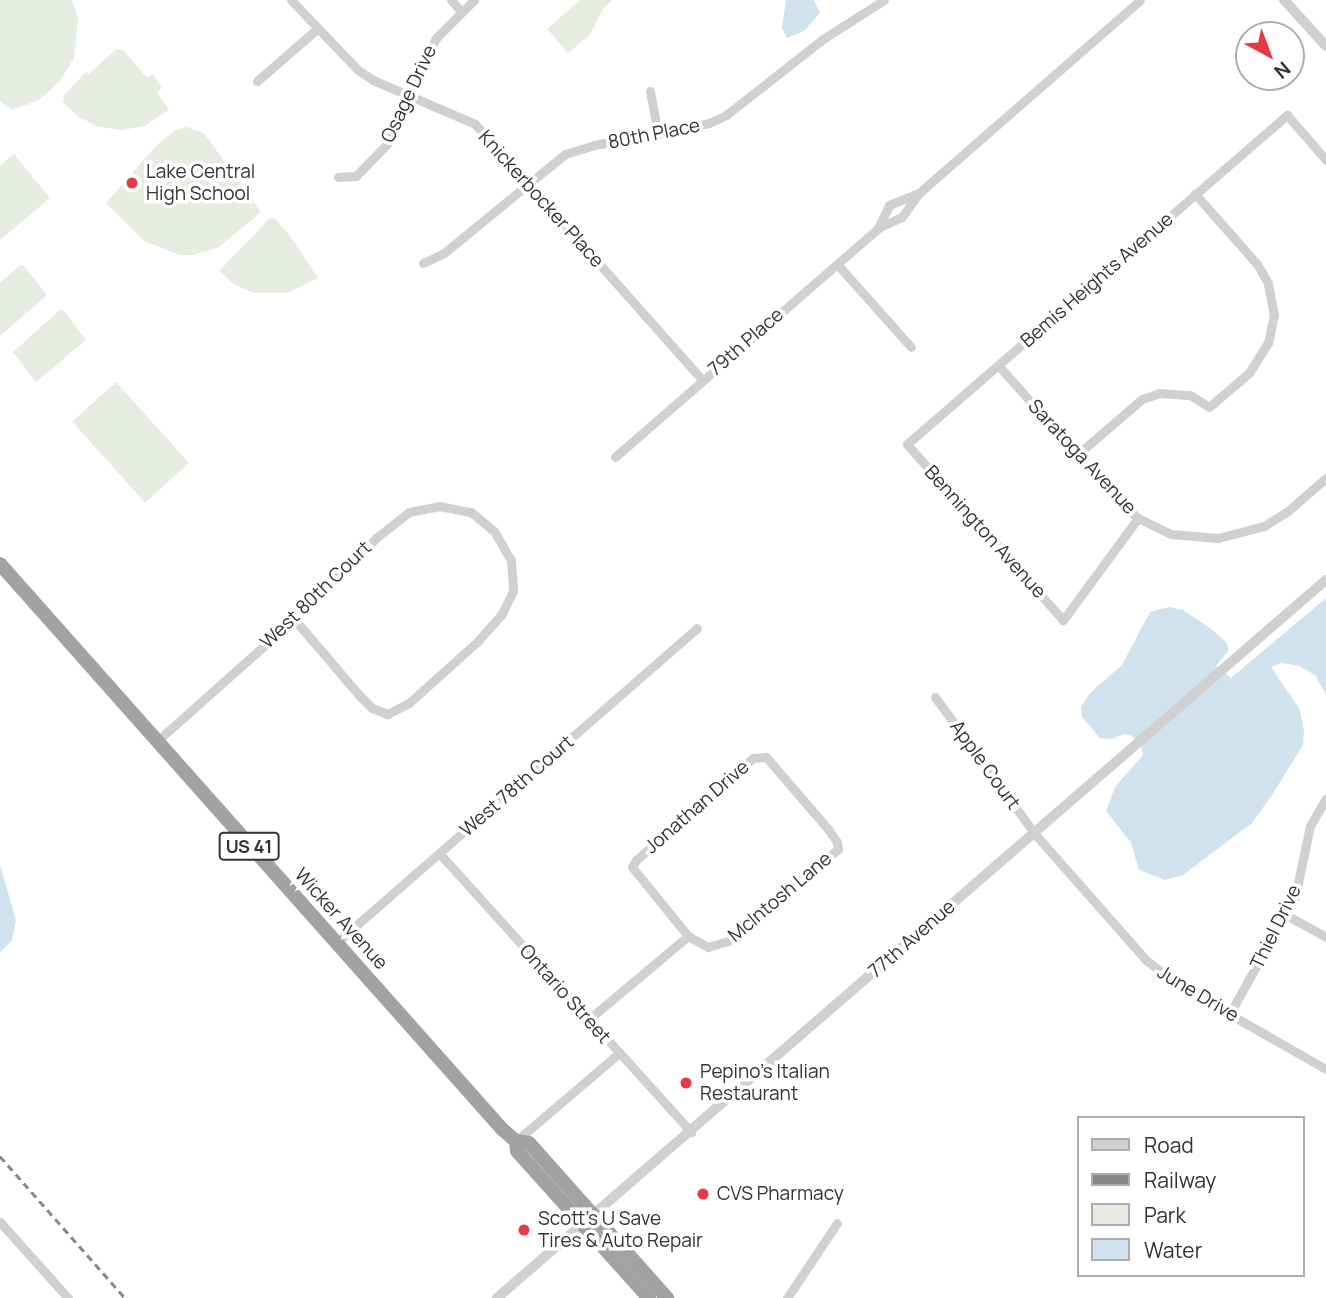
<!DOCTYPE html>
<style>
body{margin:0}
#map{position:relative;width:1326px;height:1298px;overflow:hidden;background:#fff;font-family:Manrope,sans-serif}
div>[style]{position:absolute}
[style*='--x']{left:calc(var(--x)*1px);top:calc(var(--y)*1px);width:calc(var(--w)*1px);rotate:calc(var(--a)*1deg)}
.green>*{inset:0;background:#e6ecdf;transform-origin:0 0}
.water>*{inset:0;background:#cfe2ee}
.minor>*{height:9px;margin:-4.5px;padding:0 4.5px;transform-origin:4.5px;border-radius:4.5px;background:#d0d0d0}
.tertiary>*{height:10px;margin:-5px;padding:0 5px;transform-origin:5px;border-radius:5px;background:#d0d0d0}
.trunk>*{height:14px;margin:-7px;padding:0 7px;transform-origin:7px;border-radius:7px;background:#a2a2a2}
.rail>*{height:2.5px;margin-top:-1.25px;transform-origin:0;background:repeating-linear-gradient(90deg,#888 0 7px,transparent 0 12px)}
.dots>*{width:19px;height:19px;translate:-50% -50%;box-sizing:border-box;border:4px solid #fff;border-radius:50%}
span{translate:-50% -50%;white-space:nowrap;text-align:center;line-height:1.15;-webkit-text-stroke:7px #fff;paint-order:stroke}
.shield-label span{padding:2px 5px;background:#fff;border:2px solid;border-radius:5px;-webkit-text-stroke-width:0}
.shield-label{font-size:18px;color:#333;font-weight:700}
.street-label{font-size:19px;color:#333}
.poi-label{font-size:19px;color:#333}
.left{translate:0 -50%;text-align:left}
.legend{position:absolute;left:1077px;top:1116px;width:228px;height:161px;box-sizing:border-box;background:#fff;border:2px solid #adadad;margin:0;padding:9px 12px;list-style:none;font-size:21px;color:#333}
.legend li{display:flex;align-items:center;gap:14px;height:35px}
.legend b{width:35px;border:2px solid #adadad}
.north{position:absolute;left:1235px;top:21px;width:70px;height:70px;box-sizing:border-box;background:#fff;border:2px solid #adadad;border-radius:50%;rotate:139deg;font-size:19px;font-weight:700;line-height:28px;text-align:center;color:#333}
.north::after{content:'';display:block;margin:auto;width:24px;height:32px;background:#e63946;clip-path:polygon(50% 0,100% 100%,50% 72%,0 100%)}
</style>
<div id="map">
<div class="green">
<i style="clip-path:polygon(0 0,72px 0,78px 19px,74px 58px,60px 81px,39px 100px,12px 110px,0 101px)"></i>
<i style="clip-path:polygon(580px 0,612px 0,603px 9px,590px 35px,568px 53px,547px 29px)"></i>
<i style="clip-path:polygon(116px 49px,123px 50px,147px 78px,153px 74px,162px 88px,157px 92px,169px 110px,144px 126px,122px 130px,99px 127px,79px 117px,62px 102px,65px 99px,63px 96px,86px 72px,89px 74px)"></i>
<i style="clip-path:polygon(186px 127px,204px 133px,261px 212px,219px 247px,193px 255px,180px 255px,144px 241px,106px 203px,158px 144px,174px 131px)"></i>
<i style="clip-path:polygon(14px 154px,50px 198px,0 240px,0 166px)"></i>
<i style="clip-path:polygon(270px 218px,274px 218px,291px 237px,318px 278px,288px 293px,254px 293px,235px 285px,219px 271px)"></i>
<i style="clip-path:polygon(20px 265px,24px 266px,47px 295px,0 336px,0 283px)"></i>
<i style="clip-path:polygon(60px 310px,63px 310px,86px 340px,36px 382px,13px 352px)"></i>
<i style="left:116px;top:382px;width:109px;height:59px;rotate:48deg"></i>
</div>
<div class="water">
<i style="clip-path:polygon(786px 0,814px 0,820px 13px,804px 31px,787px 38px,782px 28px)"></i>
<i style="clip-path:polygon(1326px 598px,1326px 695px,1315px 675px,1299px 666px,1282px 663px,1271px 667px,1299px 708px,1304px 730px,1303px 745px,1272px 795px,1252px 823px,1183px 875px,1165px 880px,1139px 870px,1131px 843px,1106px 811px,1115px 787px,1143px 755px,1142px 750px,1132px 736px,1125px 734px,1111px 739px,1100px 738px,1082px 717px,1081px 707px,1090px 693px,1122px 665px,1150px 612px,1169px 607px,1183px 610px,1210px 628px,1226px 642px,1229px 650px,1216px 666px,1231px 678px)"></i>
<i style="clip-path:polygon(0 865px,16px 920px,12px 940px,0 953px)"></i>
</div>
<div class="minor">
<i style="--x:291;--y:0;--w:97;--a:46.3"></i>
<i style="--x:358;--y:70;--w:18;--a:34"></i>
<i style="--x:373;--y:80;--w:111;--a:23.3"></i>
<i style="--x:475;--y:124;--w:342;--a:48.4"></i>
<i style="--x:451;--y:0;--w:15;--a:48"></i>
<i style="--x:257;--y:81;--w:79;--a:-40.9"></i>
<i style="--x:650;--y:91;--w:44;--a:79.5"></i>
<i style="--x:338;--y:177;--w:18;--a:-3"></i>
<i style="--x:356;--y:176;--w:45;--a:-45.9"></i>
<i style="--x:387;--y:144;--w:117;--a:-65.2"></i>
<i style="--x:436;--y:38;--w:54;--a:-45"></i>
<i style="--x:878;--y:228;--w:25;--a:-64"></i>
<i style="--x:889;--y:205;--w:32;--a:-22"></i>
<i style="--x:423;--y:263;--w:23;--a:-25"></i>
<i style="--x:444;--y:253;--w:156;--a:-39.3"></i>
<i style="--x:565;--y:154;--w:30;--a:-17"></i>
<i style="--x:594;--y:145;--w:117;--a:-10.8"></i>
<i style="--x:709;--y:123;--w:19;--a:-25"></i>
<i style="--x:726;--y:115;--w:123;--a:-38.1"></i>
<i style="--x:823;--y:39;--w:72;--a:-32.6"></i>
<i style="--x:837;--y:264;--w:111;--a:48.3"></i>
<i style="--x:998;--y:365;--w:175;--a:48.5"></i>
<i style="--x:1114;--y:496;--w:33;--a:43"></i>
<i style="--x:1138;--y:518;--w:37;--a:26"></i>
<i style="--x:1171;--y:534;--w:47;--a:4.9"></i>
<i style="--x:1218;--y:538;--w:48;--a:-14.6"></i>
<i style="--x:1264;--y:526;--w:28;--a:-32"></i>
<i style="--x:1288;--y:511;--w:50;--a:-41"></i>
<i style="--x:1078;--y:454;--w:84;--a:-40.7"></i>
<i style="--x:1142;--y:399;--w:18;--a:-19"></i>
<i style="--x:1159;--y:393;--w:31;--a:4"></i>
<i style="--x:1190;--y:395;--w:22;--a:32"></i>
<i style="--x:1209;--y:407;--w:52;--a:-40.4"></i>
<i style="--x:1249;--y:373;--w:36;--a:-58"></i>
<i style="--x:1268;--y:343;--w:29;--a:-78"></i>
<i style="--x:1274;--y:315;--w:33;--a:-101"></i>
<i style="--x:1268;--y:283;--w:22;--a:-120"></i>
<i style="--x:1257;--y:264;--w:94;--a:-131.5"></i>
<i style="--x:615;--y:457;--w:349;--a:-41"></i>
<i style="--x:878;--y:228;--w:26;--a:-25"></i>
<i style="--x:902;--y:217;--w:29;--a:-55"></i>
<i style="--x:919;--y:193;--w:293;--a:-41.1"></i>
<i style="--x:1138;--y:518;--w:127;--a:126.3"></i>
<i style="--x:1063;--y:620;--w:235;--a:-131.6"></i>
<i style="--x:907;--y:444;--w:503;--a:-40.89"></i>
<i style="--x:1287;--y:115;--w:60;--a:49.1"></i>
<i style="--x:935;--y:697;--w:168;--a:53.9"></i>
<i style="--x:1034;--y:833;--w:169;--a:48.6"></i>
<i style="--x:1146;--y:960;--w:37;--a:38"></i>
<i style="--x:1175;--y:983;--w:174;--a:29.7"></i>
<i style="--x:156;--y:742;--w:185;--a:-41.7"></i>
<i style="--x:294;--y:619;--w:115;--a:-44.6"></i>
<i style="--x:376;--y:538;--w:42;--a:-38.2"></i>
<i style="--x:409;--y:512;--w:31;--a:-11"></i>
<i style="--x:439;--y:506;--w:33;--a:11"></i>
<i style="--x:471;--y:512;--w:30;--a:40"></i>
<i style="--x:494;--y:531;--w:34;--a:60"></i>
<i style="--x:511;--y:560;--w:31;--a:86"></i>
<i style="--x:513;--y:591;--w:25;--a:116"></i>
<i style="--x:502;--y:614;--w:36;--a:132"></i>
<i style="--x:478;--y:641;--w:93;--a:138.1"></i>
<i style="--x:409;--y:703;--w:25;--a:153"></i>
<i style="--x:387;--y:714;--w:16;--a:-158"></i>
<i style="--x:372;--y:708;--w:18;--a:-135"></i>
<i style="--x:359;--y:695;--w:100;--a:-130.5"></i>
<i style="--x:440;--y:854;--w:375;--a:47.9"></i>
<i style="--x:1286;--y:915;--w:46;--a:28.8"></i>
<i style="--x:336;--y:943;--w:479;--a:-41.1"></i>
<i style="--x:1230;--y:1013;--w:133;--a:-60.7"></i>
<i style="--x:1295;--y:897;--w:73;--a:-78.1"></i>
<i style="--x:1310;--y:826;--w:32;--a:-60"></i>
<i style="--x:588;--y:1020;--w:131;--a:-40"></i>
<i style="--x:688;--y:936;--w:23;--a:29"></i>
<i style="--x:708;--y:947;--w:21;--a:-17"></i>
<i style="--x:728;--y:941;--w:143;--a:-39.9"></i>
<i style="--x:838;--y:849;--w:7;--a:-98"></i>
<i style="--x:837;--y:842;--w:16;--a:-125"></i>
<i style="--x:828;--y:829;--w:95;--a:-130.7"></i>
<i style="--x:766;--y:757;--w:13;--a:176"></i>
<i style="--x:753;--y:758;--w:155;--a:138.9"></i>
<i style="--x:636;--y:860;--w:8;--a:120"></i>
<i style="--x:632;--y:867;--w:89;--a:50.9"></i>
<i style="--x:516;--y:1141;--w:135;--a:-40.5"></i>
<i style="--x:0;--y:1222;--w:102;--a:48.2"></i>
<i style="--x:787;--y:1298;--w:90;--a:-56.3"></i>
</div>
<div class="tertiary">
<i style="--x:1284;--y:0;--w:62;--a:47.6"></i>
<i style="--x:497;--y:1298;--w:1097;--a:-40.9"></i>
</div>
<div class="trunk">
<i style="--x:0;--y:564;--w:756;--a:48.38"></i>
<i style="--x:502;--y:1129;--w:18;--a:41"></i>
<i style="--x:516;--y:1141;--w:13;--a:9"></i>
<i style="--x:529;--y:1143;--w:208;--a:48.3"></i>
<i style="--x:516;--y:1141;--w:10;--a:84"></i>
<i style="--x:517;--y:1151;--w:198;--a:48.1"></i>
</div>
<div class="rail">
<i style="--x:0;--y:1156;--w:189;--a:48.6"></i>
</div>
<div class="dots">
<i style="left:132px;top:183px;background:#e63946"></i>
<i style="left:686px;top:1083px;background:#e63946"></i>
<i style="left:703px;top:1194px;background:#e63946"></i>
<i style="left:524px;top:1230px;background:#e63946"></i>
</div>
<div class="shield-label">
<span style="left:249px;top:846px">US 41</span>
</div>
<div class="street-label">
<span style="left:409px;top:94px;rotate:-65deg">Osage Drive</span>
<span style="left:654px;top:134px;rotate:-11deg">80th Place</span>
<span style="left:541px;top:199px;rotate:48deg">Knickerbocker Place</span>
<span style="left:1097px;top:280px;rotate:-41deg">Bemis Heights Avenue</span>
<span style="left:746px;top:342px;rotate:-41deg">79th Place</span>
<span style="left:1082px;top:457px;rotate:47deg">Saratoga Avenue</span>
<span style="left:985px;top:532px;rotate:48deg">Bennington Avenue</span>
<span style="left:316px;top:595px;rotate:-44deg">West 80th Court</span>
<span style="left:985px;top:765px;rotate:54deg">Apple Court</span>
<span style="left:517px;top:786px;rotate:-41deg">West 78th Court</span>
<span style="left:697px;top:807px;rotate:-41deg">Jonathan Drive</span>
<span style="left:780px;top:897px;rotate:-40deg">Mclntosh Lane</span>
<span style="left:341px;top:919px;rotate:48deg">Wicker Avenue</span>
<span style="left:1276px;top:927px;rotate:-64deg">Thiel Drive</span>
<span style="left:912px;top:939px;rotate:-41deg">77th Avenue</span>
<span style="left:565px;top:994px;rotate:48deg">Ontario Street</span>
<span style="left:1198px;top:994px;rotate:31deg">June Drive</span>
</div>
<div class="poi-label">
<span class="left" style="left:146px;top:183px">Lake Central<br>High School</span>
<span class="left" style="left:700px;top:1083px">Pepino's Italian<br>Restaurant</span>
<span class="left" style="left:717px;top:1194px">CVS Pharmacy</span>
<span class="left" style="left:538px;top:1230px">Scott's U Save<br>Tires &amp; Auto Repair</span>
</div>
<ul class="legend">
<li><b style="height:9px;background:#d0d0d0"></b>Road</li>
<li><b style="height:9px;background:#888"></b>Railway</li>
<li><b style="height:19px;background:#e6ecdf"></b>Park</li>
<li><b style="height:19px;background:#cfe2ee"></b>Water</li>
</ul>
<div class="north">N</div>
</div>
